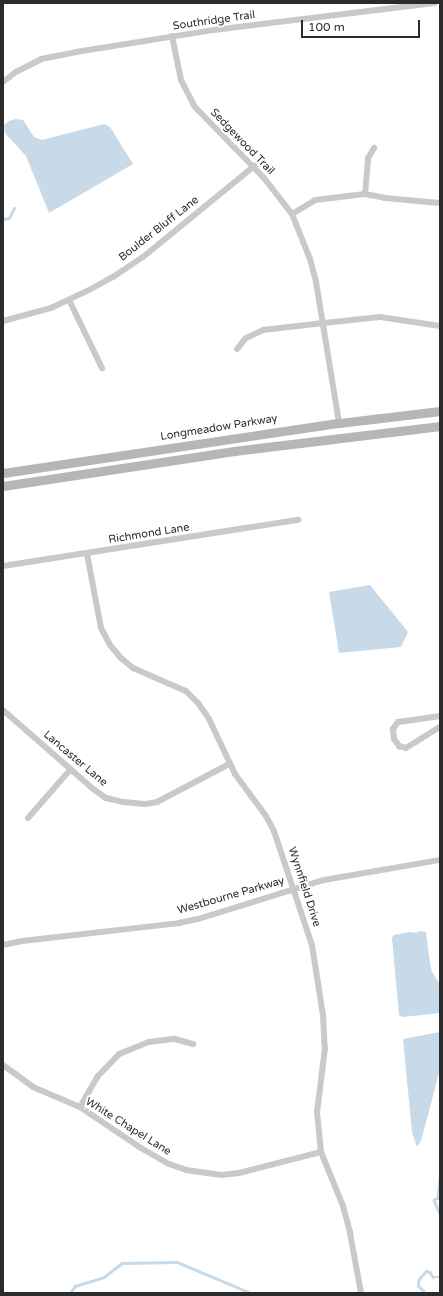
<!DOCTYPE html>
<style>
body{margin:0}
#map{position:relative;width:443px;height:1296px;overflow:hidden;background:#fff;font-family:"Varela Round",sans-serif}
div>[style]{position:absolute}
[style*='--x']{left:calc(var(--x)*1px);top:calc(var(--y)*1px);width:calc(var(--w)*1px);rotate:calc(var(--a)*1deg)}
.water>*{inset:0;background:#c8d9e7}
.stream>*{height:2.5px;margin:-1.25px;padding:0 1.25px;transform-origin:1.25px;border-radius:1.25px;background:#c8d9e7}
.street>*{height:6px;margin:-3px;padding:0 3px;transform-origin:3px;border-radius:3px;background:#c9c9c9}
.secondary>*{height:9px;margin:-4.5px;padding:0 4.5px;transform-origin:4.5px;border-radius:4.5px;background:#b6b6b6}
span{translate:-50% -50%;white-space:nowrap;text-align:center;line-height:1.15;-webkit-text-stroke:4px #fff;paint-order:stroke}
.street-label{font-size:11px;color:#2c2c2c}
.frame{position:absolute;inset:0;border:4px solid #2c2c2c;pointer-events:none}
.scale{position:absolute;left:301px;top:20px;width:119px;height:18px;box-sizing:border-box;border:2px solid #2c2c2c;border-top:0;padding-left:5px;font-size:12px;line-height:14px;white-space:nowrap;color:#2c2c2c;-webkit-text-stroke:3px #fff;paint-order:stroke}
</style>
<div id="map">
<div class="water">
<i style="clip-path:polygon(16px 119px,23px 120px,34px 137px,42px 140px,104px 124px,110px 127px,133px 164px,49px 213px,26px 156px,5px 133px,4px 125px,9px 121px)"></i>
<i style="clip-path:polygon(370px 585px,408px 632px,401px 647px,339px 653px,329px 592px)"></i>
<i style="clip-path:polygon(419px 931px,426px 932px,430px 963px,432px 972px,440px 984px,440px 1013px,403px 1017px,399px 1015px,392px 938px,394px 935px,410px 932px,416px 933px)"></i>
<i style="clip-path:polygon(440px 1032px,440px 1069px,421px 1141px,417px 1147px,412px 1132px,403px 1039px)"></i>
</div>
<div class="stream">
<i style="--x:3;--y:219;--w:6;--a:-9"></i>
<i style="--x:9;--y:218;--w:11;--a:-63"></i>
<i style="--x:440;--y:1179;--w:19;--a:96"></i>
<i style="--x:438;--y:1198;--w:4;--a:153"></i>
<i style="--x:434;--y:1200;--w:15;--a:67"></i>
<i style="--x:70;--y:1293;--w:9;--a:-54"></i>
<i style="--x:75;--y:1286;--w:30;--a:-17"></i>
<i style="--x:104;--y:1277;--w:23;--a:-38"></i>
<i style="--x:122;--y:1263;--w:55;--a:-1"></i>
<i style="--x:177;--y:1262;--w:80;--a:22.7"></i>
<i style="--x:423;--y:1293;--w:2;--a:-90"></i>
<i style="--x:423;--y:1291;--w:7;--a:-135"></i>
<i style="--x:418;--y:1286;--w:3;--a:-90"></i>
<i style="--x:418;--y:1283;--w:4;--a:-76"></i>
<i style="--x:419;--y:1279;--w:11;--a:-49"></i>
<i style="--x:426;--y:1271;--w:4;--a:14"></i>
<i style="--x:430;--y:1272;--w:6;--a:59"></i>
<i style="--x:433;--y:1277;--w:7;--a:0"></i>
</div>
<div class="street">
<i style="--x:172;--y:36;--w:45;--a:78.4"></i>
<i style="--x:181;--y:80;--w:30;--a:63"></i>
<i style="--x:195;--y:107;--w:99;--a:45.8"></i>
<i style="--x:264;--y:178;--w:46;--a:52.1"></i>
<i style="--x:292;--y:214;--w:48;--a:68.2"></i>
<i style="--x:310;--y:259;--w:24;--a:75"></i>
<i style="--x:316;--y:282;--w:143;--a:80.7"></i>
<i style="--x:3;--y:82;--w:16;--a:-38"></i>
<i style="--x:16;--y:72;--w:28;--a:-27"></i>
<i style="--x:41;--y:59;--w:36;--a:-11"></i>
<i style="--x:76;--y:52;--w:140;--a:-9.1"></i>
<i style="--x:214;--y:30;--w:222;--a:-7"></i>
<i style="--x:365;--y:194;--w:36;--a:-85"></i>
<i style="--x:368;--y:158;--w:12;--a:-59"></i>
<i style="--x:292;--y:214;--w:27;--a:-31"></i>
<i style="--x:315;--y:200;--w:50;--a:-6.8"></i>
<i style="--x:365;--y:194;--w:20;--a:11"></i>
<i style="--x:385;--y:198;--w:55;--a:5.2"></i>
<i style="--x:69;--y:300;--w:76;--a:64.1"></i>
<i style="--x:3;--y:321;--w:50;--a:-15.2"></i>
<i style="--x:51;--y:308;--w:44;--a:-25.4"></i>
<i style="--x:91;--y:289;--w:25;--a:-29"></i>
<i style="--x:113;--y:277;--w:36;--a:-34"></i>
<i style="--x:143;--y:257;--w:144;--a:-39.3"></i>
<i style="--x:237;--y:349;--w:14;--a:-51"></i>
<i style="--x:246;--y:338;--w:19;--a:-25"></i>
<i style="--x:263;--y:330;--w:61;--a:-6.5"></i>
<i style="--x:324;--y:323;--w:56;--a:-6.1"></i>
<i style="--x:380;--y:317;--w:61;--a:8.5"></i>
<i style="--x:87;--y:554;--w:75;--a:79.3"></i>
<i style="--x:101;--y:628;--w:19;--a:62"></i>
<i style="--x:110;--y:645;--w:17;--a:50"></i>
<i style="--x:121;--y:658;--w:16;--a:40"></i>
<i style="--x:133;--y:668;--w:58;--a:23.5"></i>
<i style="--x:186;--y:691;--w:17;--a:45"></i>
<i style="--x:198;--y:703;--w:19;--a:55"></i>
<i style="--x:209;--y:719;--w:61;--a:64.7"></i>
<i style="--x:235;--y:774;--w:52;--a:53.6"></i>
<i style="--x:266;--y:816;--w:17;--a:62"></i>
<i style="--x:274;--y:831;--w:120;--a:71.6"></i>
<i style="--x:312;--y:945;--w:71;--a:81.1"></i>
<i style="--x:323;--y:1015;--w:33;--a:87"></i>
<i style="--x:325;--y:1048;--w:64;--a:97.1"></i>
<i style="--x:317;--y:1112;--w:40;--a:84.3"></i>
<i style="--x:321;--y:1152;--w:58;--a:67.8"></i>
<i style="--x:343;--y:1206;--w:28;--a:75"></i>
<i style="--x:350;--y:1233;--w:61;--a:79.6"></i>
<i style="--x:3;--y:566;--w:299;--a:-8.9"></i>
<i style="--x:3;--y:710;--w:118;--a:41.2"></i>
<i style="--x:92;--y:788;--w:17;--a:36"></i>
<i style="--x:106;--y:798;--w:17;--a:13"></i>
<i style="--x:123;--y:802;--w:22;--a:5"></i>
<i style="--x:145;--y:804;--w:12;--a:-9"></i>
<i style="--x:157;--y:802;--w:81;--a:-27.8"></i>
<i style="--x:440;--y:716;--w:42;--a:171.9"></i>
<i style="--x:398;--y:722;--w:9;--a:126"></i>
<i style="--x:393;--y:729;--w:10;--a:84"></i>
<i style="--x:394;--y:739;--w:9;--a:54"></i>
<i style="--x:399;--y:746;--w:7;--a:16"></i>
<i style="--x:406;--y:748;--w:40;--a:-32"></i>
<i style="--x:28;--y:818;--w:64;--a:-48.8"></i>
<i style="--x:3;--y:945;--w:19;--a:-12"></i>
<i style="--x:22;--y:941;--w:158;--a:-6.5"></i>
<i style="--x:179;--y:923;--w:19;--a:-12"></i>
<i style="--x:198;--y:919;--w:132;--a:-17.2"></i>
<i style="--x:324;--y:880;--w:118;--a:-9.8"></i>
<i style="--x:3;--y:1065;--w:37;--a:36"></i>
<i style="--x:33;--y:1087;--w:51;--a:23.1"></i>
<i style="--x:80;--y:1107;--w:73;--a:33.9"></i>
<i style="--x:141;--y:1148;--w:32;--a:30"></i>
<i style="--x:169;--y:1164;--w:18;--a:19"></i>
<i style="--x:186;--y:1170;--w:36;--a:8"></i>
<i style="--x:222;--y:1175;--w:17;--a:-7"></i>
<i style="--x:239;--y:1173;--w:85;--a:-14.4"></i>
<i style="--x:80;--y:1107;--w:36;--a:-60"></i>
<i style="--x:98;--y:1076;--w:30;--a:-46"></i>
<i style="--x:119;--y:1054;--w:32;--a:-22"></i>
<i style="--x:149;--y:1042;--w:26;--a:-7"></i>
<i style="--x:175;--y:1039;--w:19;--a:16"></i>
</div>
<div class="secondary">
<i style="--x:3;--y:473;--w:340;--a:-8.5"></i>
<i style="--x:339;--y:423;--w:102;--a:-6.8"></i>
<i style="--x:3;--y:486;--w:234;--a:-8.6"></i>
<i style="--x:234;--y:451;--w:208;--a:-6.9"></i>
</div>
<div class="street-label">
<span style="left:214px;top:21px;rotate:-8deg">Southridge Trail</span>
<span style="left:242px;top:142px;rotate:46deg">Sedgewood Trail</span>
<span style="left:159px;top:229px;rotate:-38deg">Boulder Bluff Lane</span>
<span style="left:219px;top:428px;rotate:-9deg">Longmeadow Parkway</span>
<span style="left:149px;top:534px;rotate:-9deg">Richmond Lane</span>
<span style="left:75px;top:759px;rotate:40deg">Lancaster Lane</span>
<span style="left:304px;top:887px;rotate:72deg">Wynnfield Drive</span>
<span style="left:231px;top:896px;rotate:-16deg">Westbourne Parkway</span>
<span style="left:128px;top:1127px;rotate:32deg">White Chapel Lane</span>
</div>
<div class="frame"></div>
<div class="scale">100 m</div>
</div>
